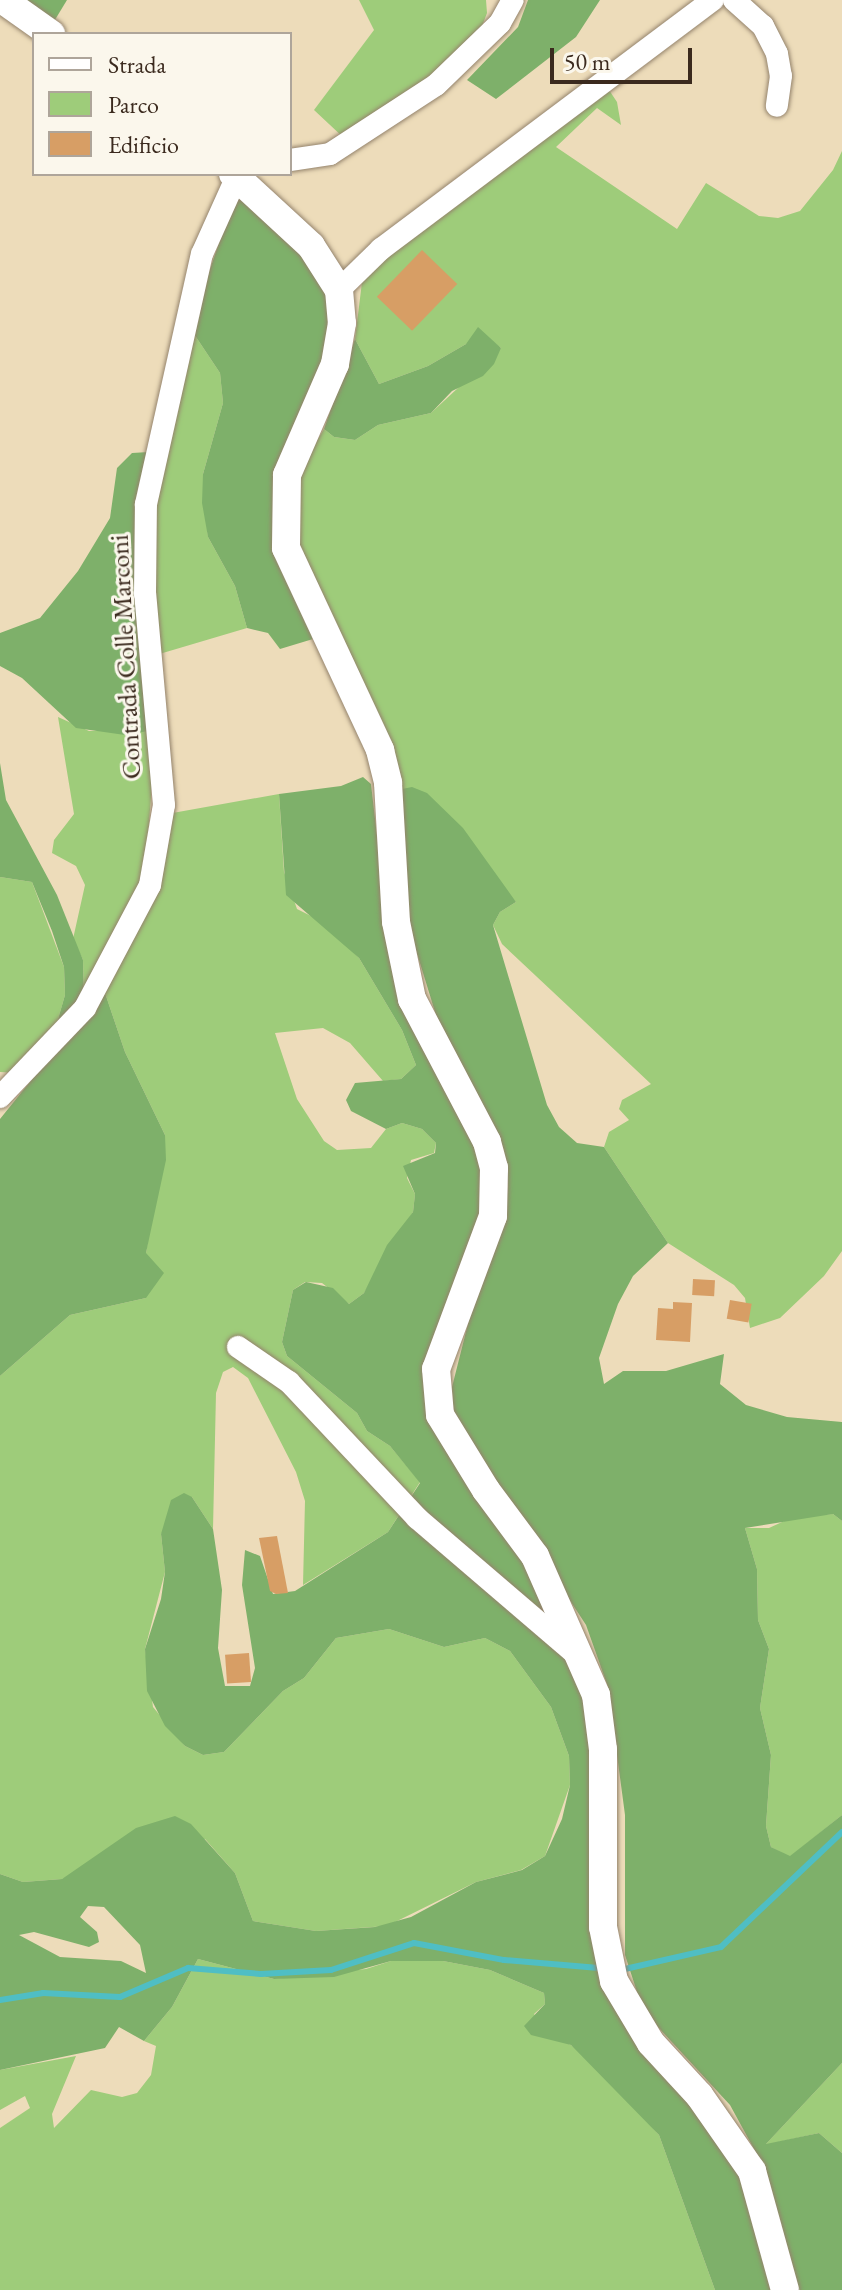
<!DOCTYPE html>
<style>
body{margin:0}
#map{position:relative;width:842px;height:2290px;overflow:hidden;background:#eddcba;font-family:"EB Garamond",serif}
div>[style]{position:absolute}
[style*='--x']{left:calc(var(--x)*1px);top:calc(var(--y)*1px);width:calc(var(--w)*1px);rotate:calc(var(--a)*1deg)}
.green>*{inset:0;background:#9ecc7a}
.forest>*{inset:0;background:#7eb06a}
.stream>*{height:6px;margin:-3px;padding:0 3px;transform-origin:3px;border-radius:3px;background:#4fbec4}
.building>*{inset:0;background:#d79e65;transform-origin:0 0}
.roads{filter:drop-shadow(0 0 2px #94836c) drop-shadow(0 0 2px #94836c)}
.minor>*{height:22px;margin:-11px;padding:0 11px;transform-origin:11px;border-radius:11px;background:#fff}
.major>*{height:28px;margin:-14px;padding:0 14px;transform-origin:14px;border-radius:14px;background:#fff}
span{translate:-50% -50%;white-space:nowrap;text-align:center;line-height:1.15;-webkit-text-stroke:6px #fbf7ec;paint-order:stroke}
.street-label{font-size:26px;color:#3b2a1e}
.legend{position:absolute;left:32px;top:32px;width:260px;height:144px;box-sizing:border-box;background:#fbf7ec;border:2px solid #aea59a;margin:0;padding:10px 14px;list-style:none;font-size:24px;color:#3b2a1e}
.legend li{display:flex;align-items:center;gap:16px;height:40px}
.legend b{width:40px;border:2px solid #aea59a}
.scale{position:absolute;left:550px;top:48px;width:142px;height:36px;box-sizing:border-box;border:4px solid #3b2a1e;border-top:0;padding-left:10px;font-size:24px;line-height:28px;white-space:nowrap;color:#3b2a1e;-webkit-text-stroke:6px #fbf7ec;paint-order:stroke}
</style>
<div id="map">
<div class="green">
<i style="clip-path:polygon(359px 0,486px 0,487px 13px,479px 34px,451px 69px,345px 139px,314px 110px,374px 30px)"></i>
<i style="clip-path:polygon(605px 84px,617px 102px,621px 125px,597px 108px,556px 147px,677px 229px,706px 183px,759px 216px,778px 218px,800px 211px,833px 170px,842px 151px,842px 1251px,824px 1276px,780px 1318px,750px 1328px,745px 1298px,734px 1285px,668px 1243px,604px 1147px,609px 1132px,629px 1120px,619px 1109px,622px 1100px,651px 1084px,502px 944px,493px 925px,500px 912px,516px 902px,397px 790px,296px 544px,296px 476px,324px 429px,334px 437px,355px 440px,378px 425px,431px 413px,501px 348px,488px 338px,466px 344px,428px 366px,379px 384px,355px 339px,363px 274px)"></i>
<i style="clip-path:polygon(190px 328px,220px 373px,223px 403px,203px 474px,208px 537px,235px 586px,247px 628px,156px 655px,152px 497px)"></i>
<i style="clip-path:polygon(58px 717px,89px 731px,148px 731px,153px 770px,145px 876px,84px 996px,83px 960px,73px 939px,85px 885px,76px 866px,52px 853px,54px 840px,74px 814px)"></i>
<i style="clip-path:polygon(279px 794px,284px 872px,297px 909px,323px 922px,359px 958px,402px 1030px,416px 1065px,401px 1079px,383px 1081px,350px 1043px,323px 1028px,275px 1033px,297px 1099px,324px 1141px,337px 1150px,371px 1148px,386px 1129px,402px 1123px,422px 1129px,436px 1143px,434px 1153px,411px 1160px,407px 1178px,415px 1194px,413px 1212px,364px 1293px,349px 1304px,322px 1283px,305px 1282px,293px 1290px,282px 1342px,287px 1356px,357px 1413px,367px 1431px,390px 1446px,420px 1482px,388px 1532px,303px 1585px,305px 1501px,296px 1472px,248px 1378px,233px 1367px,223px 1372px,216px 1393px,213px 1529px,192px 1497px,161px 1534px,165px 1572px,145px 1649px,153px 1707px,185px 1746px,203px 1755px,224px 1752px,283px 1691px,304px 1678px,336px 1638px,389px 1629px,444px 1647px,485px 1638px,510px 1651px,551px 1707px,569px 1756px,570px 1785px,545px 1856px,521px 1870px,476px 1882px,387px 1926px,316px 1931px,253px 1921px,235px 1873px,205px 1839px,62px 1879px,23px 1882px,0 1874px,0 1376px,70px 1315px,146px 1298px,146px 1253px,165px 1135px,125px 1052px,104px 990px,167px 814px)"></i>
<i style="clip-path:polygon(0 877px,32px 882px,64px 967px,65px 995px,56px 1026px,18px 1073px,0 1072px)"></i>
<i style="clip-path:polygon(833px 1514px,842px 1521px,842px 1815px,790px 1857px,771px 1847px,766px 1826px,771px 1755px,760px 1708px,769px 1649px,758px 1620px,757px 1569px,745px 1528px,769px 1528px,793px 1517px)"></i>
<i style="clip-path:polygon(198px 1959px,274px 1979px,366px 1969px,391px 1961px,443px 1961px,490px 1970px,544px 1993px,545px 2004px,534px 2014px,548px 2035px,571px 2045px,599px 2068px,659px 2135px,715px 2290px,0 2290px,0 2128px,30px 2108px,25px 2096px,0 2110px,0 2070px,76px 2056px,52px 2114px,54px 2128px,91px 2090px,122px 2097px,137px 2093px,151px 2075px,156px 2046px,144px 2041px,172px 2007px)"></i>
<i style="clip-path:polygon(842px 2063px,842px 2153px,819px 2133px,765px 2145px)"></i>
</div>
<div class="forest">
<i style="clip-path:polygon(9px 0,67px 0,50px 28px)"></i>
<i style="clip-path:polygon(528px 0,600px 0,576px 37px,496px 99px,467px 80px,518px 27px)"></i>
<i style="clip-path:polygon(236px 193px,319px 270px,330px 303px,330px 355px,289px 455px,291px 579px,313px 639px,280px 649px,268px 633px,247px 628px,235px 586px,208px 537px,202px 503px,203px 474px,223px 403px,220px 373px,190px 328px)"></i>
<i style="clip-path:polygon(478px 327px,501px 348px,494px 364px,483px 376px,452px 391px,431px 413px,378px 425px,355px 440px,334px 437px,324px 429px,355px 339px,379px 384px,428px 366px,466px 344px)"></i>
<i style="clip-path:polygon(149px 452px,148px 731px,125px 735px,76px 728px,22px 678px,0 666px,0 633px,40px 618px,78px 571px,110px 518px,117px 468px,132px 453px)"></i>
<i style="clip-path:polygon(0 763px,6px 800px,57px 895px,83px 960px,84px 996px,56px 1026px,65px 995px,64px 967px,52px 931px,32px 882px,0 877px)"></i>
<i style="clip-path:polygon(evenodd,363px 777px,371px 784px,387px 923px,478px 1147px,485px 1204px,427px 1367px,527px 1561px,587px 1698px,593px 1750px,593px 1928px,691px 2101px,743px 2176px,775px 2290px,715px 2290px,659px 2135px,571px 2045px,531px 2035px,524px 2026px,545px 2004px,544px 1993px,490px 1970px,443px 1961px,391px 1961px,334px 1977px,274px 1979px,198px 1959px,172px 2007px,144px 2041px,119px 2027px,105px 2048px,0 2070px,0 1874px,23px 1882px,62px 1879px,136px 1828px,175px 1816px,191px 1824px,235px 1873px,253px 1921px,316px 1931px,375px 1927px,411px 1917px,476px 1882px,522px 1870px,545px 1856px,562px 1819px,570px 1785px,569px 1756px,551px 1707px,510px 1651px,485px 1638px,444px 1647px,389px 1629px,336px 1638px,304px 1678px,283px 1691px,224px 1752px,203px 1755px,185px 1746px,165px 1726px,147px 1691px,145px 1649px,161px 1599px,165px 1572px,161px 1534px,171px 1500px,184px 1493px,192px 1497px,213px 1529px,222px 1590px,218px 1648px,225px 1686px,250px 1686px,255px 1668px,242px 1585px,245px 1550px,260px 1556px,273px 1594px,295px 1591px,388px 1532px,420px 1483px,390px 1446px,367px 1431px,357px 1413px,287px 1356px,282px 1342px,293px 1290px,306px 1282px,333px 1288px,349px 1304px,364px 1293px,387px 1245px,413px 1212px,415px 1194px,403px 1166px,435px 1153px,436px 1143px,422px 1129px,402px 1123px,386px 1129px,351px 1111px,346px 1100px,355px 1083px,401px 1079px,416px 1065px,402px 1030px,359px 958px,286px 895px,279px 794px,341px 786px,363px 777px,88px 1906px,104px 1907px,140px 1945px,146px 1973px,121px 1961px,60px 1957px,19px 1935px,34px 1932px,89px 1947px,99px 1942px,97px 1932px,80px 1917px,88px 1906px)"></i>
<i style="clip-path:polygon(412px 787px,427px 793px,463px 828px,516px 902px,500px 912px,493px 925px,547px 1105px,559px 1127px,577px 1143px,604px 1147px,668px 1243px,633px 1276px,618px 1304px,599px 1358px,604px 1384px,623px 1371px,666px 1371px,724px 1354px,720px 1384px,746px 1405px,787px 1417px,842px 1422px,842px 1521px,833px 1514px,745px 1528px,757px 1569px,758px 1620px,769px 1649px,760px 1708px,771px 1755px,766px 1826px,771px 1847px,790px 1856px,842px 1815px,842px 2063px,766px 2144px,819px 2133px,842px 2153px,842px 2290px,796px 2290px,760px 2160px,730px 2105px,658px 2027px,639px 1998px,625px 1955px,625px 1815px,608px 1687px,586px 1625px,454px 1422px,452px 1387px,474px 1300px,503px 1223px,508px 1187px,504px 1150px,444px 1041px,407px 921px,397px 790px)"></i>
<i style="clip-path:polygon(104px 990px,125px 1052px,165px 1135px,166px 1160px,146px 1253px,164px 1273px,146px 1298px,70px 1315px,0 1376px,0 1119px)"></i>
</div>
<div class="stream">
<i style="--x:625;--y:1969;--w:98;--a:-12.9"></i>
<i style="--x:721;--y:1947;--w:167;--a:-43.5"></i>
<i style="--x:0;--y:2000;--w:44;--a:-9.2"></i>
<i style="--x:43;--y:1993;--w:77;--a:3"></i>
<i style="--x:120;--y:1997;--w:74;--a:-23.1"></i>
<i style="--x:188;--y:1968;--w:73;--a:4.7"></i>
<i style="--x:261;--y:1974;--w:70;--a:-3.3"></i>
<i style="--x:331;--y:1970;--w:87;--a:-18"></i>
<i style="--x:414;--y:1943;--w:92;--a:10.7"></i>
<i style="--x:504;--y:1960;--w:95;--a:4.8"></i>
</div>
<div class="building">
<i style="left:422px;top:250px;width:49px;height:65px;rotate:44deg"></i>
<i style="left:693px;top:1279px;width:22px;height:16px;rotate:3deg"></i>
<i style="left:730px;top:1300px;width:22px;height:19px;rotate:10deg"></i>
<i style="clip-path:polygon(673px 1302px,692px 1303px,690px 1342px,656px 1340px,658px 1308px,673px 1309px)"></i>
<i style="clip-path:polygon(277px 1536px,288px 1593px,276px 1594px,270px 1591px,259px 1538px)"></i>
<i style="left:249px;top:1653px;width:29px;height:24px;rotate:86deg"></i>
</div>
<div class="roads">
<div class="minor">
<i style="--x:734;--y:0;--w:39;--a:42"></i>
<i style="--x:763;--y:26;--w:31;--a:63"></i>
<i style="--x:777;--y:54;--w:22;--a:80"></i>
<i style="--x:781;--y:76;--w:30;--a:98"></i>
<i style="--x:290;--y:160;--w:40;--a:-8.5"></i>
<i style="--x:330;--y:154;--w:126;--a:-33.1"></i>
<i style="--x:436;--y:85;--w:89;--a:-44.1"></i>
<i style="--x:500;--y:23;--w:26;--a:-61"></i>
<i style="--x:339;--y:290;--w:59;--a:-44.3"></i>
<i style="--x:381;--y:249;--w:415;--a:-36.9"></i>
<i style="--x:0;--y:1097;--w:123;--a:-46.3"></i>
<i style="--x:85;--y:1008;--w:139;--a:-62.1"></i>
<i style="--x:150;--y:885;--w:81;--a:-80.1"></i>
<i style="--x:164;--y:805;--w:212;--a:-95.1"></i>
<i style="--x:145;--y:594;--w:90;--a:-89.4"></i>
<i style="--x:146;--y:504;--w:256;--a:-77.4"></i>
<i style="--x:202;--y:254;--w:88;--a:-65.8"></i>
<i style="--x:238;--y:1347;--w:62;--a:34.5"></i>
<i style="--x:289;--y:1382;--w:187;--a:46.7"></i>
<i style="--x:417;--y:1518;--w:212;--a:40.6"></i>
</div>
<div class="major">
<i style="--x:3;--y:0;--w:59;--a:35.3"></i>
<i style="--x:233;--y:174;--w:106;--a:42.7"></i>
<i style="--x:311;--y:246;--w:52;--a:57.5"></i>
<i style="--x:339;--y:290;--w:33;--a:85"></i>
<i style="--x:342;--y:323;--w:42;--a:99.7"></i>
<i style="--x:335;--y:364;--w:121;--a:113.4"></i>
<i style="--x:287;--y:475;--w:73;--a:90.8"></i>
<i style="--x:286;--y:548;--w:223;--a:65"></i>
<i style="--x:380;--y:750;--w:34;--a:76"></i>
<i style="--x:388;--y:783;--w:139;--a:86.7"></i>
<i style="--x:396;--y:922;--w:79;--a:78.3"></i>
<i style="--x:412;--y:999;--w:161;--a:62.3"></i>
<i style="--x:487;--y:1142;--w:27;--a:75"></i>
<i style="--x:494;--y:1168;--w:48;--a:91.2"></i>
<i style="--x:493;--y:1216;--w:163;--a:110.4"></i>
<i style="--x:436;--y:1369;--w:46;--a:85"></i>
<i style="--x:440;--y:1415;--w:88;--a:58.5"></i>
<i style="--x:486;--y:1490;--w:82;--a:53.4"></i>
<i style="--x:535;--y:1556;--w:152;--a:66.3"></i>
<i style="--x:596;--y:1695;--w:55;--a:82.7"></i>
<i style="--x:603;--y:1750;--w:177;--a:90"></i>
<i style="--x:603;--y:1927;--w:55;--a:78.5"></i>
<i style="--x:614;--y:1981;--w:72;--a:59.2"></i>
<i style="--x:651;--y:2043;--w:71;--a:47.3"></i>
<i style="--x:699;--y:2095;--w:93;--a:55.1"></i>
<i style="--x:752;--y:2171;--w:123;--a:74.5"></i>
</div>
</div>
<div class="street-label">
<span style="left:126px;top:657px;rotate:-93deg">Contrada Colle Marconi</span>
</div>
<ul class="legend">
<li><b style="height:10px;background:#fff"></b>Strada</li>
<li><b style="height:22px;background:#9ecc7a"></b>Parco</li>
<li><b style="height:22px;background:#d79e65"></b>Edificio</li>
</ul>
<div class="scale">50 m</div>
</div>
